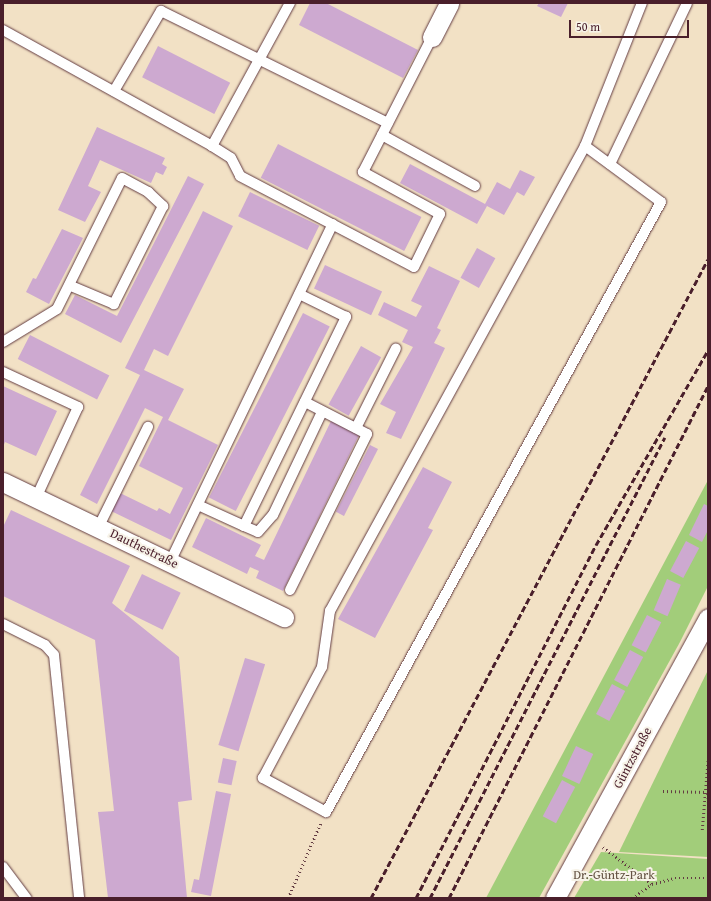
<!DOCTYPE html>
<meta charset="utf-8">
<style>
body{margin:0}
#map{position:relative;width:711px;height:901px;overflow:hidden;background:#f2e1c5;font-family:"Gentium Book Plus",serif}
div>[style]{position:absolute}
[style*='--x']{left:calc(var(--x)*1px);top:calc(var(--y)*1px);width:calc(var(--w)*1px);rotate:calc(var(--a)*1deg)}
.green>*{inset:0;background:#a2cd7a}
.building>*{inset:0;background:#cda9d0;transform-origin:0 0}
.path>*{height:2.5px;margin-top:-1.25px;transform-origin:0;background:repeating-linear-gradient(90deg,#633c42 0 1px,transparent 0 4px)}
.roads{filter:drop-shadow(0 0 1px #633c42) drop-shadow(0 0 1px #633c42)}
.lane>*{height:10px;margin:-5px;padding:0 5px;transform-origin:5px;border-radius:5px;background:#fff}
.street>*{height:19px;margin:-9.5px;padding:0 9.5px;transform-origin:9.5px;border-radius:9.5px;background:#fff}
.rail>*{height:3px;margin-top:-1.5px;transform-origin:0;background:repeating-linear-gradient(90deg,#4a1f2b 0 6px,transparent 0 9px)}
span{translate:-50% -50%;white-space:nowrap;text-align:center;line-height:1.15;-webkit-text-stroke:4px #f7f3e8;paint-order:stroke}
.street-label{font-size:13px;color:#4a1f2b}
.park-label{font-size:13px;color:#645343}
.frame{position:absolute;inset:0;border:4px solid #4a1f2b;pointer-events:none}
.scale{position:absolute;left:569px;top:20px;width:120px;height:18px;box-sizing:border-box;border:2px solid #4a1f2b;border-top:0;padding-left:5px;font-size:12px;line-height:14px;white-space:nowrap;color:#4a1f2b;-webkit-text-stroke:3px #f7f3e8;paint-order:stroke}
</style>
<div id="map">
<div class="green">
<i style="clip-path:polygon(708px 480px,708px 586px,680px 642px,539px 898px,486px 898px)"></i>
<i style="clip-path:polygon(708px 670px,708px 857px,619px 852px)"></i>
<i style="clip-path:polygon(601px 852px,708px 859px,708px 898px,574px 898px)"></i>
</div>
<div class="building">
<i style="clip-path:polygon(310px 3px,326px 3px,418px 50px,403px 78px,299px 25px)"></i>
<i style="clip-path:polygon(539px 3px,568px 3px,561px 17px,537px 6px)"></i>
<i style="left:158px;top:46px;width:81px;height:35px;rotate:27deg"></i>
<i style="clip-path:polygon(97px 127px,165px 158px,162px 164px,167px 167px,163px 175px,156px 172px,151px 183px,100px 160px,88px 186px,101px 192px,85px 222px,58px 210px)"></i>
<i style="left:278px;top:144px;width:161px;height:38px;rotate:27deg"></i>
<i style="clip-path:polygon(410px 164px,485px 204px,497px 182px,510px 189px,520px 170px,535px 177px,524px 196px,517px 192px,504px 215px,487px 206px,477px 224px,400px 183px)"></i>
<i style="clip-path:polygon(188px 176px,204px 184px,121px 343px,65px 314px,75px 295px,117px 316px)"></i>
<i style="left:250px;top:192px;width:77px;height:27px;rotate:26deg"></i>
<i style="clip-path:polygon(203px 211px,233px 226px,168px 356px,154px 349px,144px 370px,184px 389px,168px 420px,218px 445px,171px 540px,111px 511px,120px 493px,157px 511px,159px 508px,170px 514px,183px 488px,139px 466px,163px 417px,145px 408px,97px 504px,80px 495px,140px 375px,125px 368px)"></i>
<i style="clip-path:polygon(62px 229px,83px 238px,49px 304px,26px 292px,33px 278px,36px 279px)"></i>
<i style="left:477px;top:248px;width:21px;height:34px;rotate:29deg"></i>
<i style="left:325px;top:265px;width:63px;height:26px;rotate:25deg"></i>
<i style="clip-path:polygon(429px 266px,460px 281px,437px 328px,441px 330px,434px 343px,445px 348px,401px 439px,386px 433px,396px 412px,380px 404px,413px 347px,402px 342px,408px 330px,378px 315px,384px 302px,416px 317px,422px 306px,411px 301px)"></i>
<i style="left:303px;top:313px;width:30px;height:207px;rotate:27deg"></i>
<i style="left:30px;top:335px;width:89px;height:27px;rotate:27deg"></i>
<i style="left:361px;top:346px;width:23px;height:67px;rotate:29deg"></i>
<i style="clip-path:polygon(3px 386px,57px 411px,36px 456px,5px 442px,3px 447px)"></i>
<i style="clip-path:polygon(331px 421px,359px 435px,283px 591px,256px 578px,259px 571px,250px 567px,247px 574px,192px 547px,206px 518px,261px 545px,255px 556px,264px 560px)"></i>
<i style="left:370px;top:445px;width:9px;height:75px;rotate:27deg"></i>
<i style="clip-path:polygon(423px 467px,452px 482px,428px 528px,433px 530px,375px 638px,338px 619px)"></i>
<i style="clip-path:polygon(704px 504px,708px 506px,708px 530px,702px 542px,689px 535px)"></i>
<i style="clip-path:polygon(11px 510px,130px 566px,112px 603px,179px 657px,192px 800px,178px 802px,187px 898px,108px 898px,98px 812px,114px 811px,95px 640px,3px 596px,3px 527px)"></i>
<i style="left:686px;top:541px;width:15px;height:34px;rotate:28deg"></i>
<i style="left:142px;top:574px;width:43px;height:41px;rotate:26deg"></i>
<i style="left:667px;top:579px;width:15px;height:34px;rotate:23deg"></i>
<i style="left:647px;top:615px;width:16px;height:34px;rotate:27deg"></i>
<i style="left:630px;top:650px;width:15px;height:34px;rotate:28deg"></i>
<i style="left:245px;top:658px;width:21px;height:91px;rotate:17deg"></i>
<i style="left:612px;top:684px;width:15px;height:34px;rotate:28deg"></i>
<i style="left:576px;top:746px;width:19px;height:33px;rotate:25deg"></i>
<i style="left:223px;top:758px;width:14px;height:25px;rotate:12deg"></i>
<i style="left:562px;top:780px;width:15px;height:41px;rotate:28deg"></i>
<i style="clip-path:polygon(216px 791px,231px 794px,211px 896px,191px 892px,194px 879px,199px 880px)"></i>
</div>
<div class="path">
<i style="--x:663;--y:791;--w:45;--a:1.3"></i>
<i style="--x:702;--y:830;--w:71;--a:-85.2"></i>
<i style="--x:603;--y:847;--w:61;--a:37.1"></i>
<i style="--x:288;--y:898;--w:83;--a:-66.5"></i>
<i style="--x:632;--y:898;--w:24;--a:-35"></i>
<i style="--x:652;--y:884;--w:24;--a:-15"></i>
<i style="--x:675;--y:878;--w:33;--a:0"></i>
</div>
<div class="roads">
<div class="lane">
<i style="--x:3;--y:30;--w:239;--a:29"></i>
<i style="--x:212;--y:146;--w:22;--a:32"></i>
<i style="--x:231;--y:158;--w:20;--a:63"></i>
<i style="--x:240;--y:176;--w:196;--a:27.6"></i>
<i style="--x:414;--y:267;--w:59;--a:-63.9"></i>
<i style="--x:440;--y:214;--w:88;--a:-151.4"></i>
<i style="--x:363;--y:172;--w:152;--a:-62.9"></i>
<i style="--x:114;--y:91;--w:93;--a:-59.6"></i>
<i style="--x:161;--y:11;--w:253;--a:26.3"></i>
<i style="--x:382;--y:135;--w:106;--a:28.7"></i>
<i style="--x:212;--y:146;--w:163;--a:-61.4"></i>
<i style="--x:585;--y:146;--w:94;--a:36.4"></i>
<i style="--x:661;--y:202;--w:696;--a:118.77"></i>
<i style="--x:326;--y:812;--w:72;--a:-151.6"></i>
<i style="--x:263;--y:778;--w:126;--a:-62"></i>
<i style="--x:322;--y:667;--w:57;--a:-81.9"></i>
<i style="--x:330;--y:611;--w:530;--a:-61.26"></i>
<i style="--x:585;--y:146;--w:154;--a:-68.3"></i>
<i style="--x:610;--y:164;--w:178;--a:-64.4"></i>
<i style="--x:3;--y:342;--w:63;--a:-31.4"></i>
<i style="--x:57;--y:309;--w:146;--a:-63.6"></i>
<i style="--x:122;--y:178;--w:30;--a:28"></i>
<i style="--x:148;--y:192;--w:21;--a:43"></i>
<i style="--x:163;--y:206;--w:110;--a:116.6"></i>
<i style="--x:114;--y:304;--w:47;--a:-157.3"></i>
<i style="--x:3;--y:372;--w:83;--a:25"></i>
<i style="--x:78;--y:407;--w:100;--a:114.8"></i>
<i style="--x:356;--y:428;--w:89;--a:-63.4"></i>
<i style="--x:198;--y:505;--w:51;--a:24.5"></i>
<i style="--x:244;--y:526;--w:233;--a:-64"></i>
<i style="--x:346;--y:317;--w:52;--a:-153.9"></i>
<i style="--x:244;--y:526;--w:15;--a:23"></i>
<i style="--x:258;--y:532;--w:23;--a:-49"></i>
<i style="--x:273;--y:515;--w:114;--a:-64.6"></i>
<i style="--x:98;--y:528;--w:113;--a:-63.7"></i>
<i style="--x:170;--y:562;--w:375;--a:-64.3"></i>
<i style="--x:290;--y:590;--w:174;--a:-63.7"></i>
<i style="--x:367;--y:434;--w:70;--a:-152.7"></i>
<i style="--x:3;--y:624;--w:47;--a:26.6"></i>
<i style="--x:45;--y:645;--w:13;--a:48"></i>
<i style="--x:54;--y:655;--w:244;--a:84.1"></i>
<i style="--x:3;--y:867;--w:39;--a:53"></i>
</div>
<div class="street">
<i style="--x:432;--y:37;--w:38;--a:-63"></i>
<i style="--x:3;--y:482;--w:312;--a:25.7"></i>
<i style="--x:555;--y:898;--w:319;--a:-61.3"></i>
</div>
</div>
<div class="rail">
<i style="--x:371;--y:898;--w:722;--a:-62.19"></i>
<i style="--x:416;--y:898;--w:396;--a:-63"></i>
<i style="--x:596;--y:545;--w:225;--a:-60.1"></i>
<i style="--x:430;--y:898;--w:517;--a:-62.99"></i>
<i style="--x:449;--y:898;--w:574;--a:-63.17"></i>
</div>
<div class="street-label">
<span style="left:144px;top:549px;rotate:26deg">Dauthestraße</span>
<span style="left:633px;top:758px;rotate:-62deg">Güntzstraße</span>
</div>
<div class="park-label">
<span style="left:614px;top:875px">Dr.-Güntz-Park</span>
</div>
<div class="frame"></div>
<div class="scale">50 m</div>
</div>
